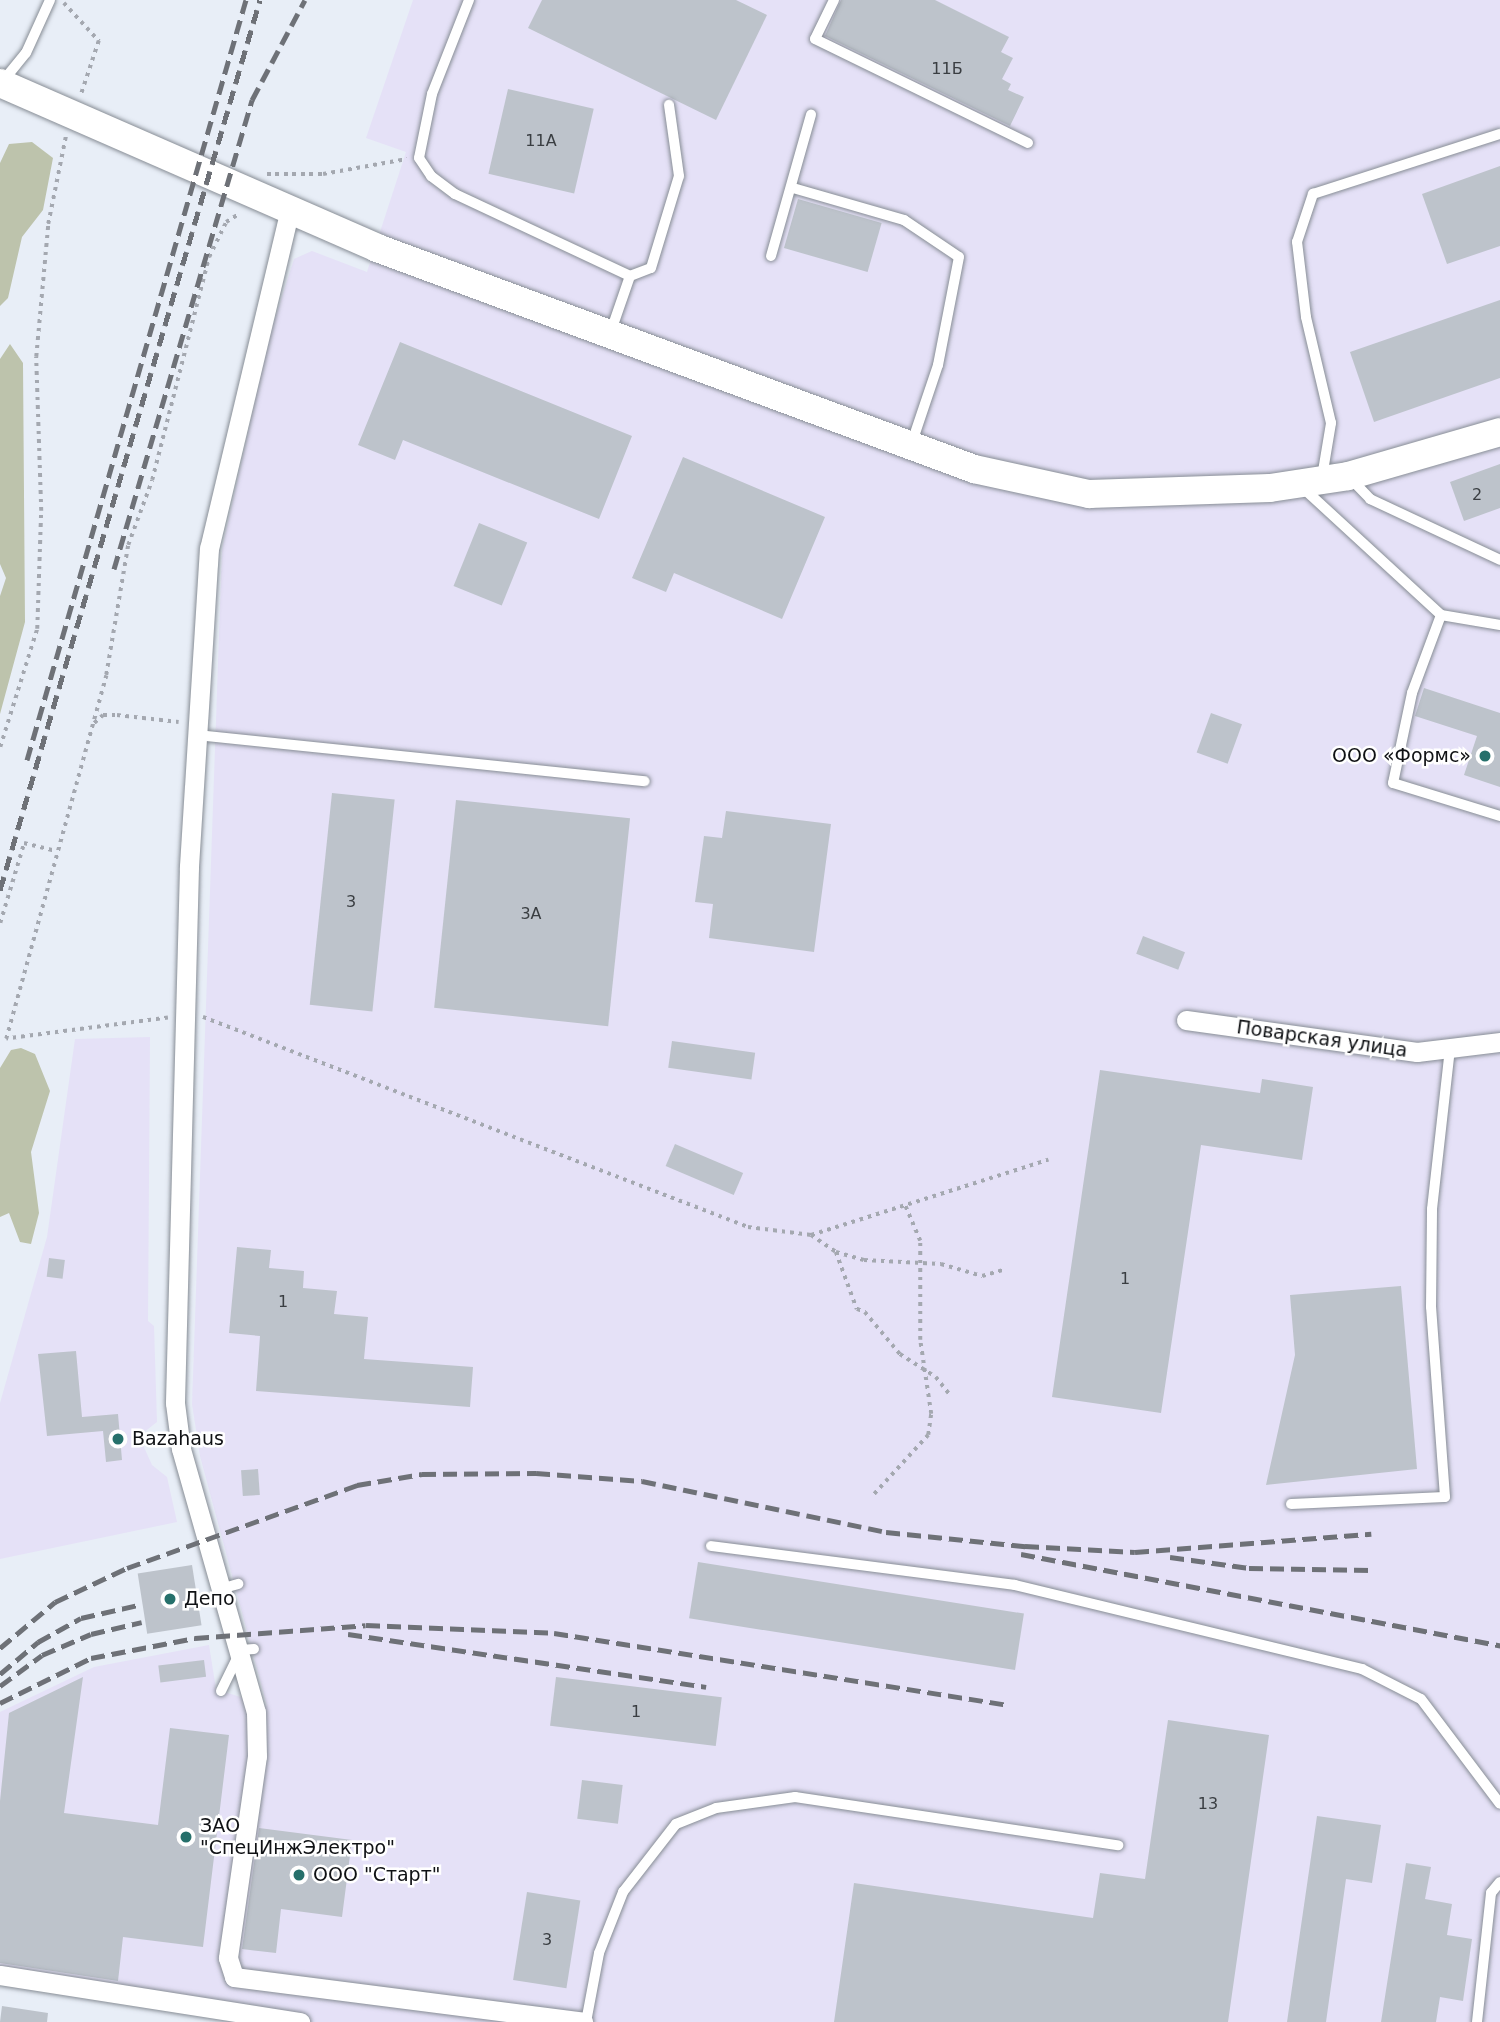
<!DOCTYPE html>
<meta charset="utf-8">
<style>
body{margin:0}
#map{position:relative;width:1500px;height:2022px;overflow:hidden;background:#e8eef7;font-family:"DejaVu Sans",sans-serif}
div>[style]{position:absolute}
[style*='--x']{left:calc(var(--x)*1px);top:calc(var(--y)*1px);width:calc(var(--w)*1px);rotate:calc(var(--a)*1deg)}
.industrial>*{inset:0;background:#e5e1f7}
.green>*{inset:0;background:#bdc3ac}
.building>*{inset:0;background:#bdc3cb;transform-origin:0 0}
.path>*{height:3.5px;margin-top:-1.75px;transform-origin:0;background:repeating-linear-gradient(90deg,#a4a8b0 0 3.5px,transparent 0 8.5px)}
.roads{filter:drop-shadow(0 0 2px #878d95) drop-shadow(0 0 2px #878d95)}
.lane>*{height:10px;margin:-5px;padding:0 5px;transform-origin:5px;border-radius:5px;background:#fff}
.street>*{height:19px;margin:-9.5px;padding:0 9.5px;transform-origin:9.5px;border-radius:9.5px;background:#fff}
.secondary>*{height:28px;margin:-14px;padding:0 14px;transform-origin:14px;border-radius:14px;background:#fff}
.rail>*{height:5px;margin-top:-2.5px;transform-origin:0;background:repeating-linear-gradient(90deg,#6e7177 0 14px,transparent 0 21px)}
.dots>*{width:19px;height:19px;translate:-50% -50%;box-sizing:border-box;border:4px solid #fff;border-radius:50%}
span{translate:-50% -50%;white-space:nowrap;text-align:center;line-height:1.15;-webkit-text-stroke:5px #fff;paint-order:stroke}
.number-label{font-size:16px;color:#3a3e42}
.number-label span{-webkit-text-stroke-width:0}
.poi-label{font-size:19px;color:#0f1114}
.right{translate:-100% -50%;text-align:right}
.left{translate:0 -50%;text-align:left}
.street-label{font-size:19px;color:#0f1114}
</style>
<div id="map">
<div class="industrial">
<i style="clip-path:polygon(413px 0,1500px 0,1500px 2022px,300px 2022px,0 1975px,0 1712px,94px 1667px,209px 1645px,216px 1689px,267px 1706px,200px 1456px,192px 1404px,222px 549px,270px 334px,294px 259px,312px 251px,367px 272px,406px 152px,366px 138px)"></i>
<i style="clip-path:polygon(150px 1037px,148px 1321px,154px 1326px,157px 1422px,139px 1436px,152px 1465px,167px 1477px,177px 1522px,0 1559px,0 1403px,47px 1237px,75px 1039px)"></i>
</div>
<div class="green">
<i style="clip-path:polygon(32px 142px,53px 158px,43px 210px,22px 237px,8px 298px,0 306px,0 163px,9px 144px)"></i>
<i style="clip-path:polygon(10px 344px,23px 363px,25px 622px,0 714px,0 596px,6px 578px,0 564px,0 359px)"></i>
<i style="clip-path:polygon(21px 1048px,35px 1054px,50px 1091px,31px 1152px,39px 1213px,31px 1244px,20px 1242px,9px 1213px,0 1217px,0 1068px,11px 1050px)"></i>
</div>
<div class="building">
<i style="clip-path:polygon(542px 0,736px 0,767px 15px,716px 120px,528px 28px)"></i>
<i style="clip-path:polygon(841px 0,935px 0,1009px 37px,1001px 52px,1013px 58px,1002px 79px,1011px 84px,1008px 90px,1024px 97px,1010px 126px,825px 36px)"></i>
<i style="left:508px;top:89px;width:88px;height:87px;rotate:13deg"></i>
<i style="clip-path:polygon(1500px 166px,1500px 246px,1447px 264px,1422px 194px)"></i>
<i style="left:798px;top:199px;width:87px;height:51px;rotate:16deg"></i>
<i style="clip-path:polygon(1500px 300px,1500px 378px,1374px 422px,1350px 352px)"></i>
<i style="clip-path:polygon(400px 342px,632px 436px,599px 519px,403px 440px,395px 460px,358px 445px)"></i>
<i style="clip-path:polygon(683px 457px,825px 517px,782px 619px,674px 573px,666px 592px,632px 578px)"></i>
<i style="clip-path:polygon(1500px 464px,1500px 508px,1464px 521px,1450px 482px)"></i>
<i style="left:479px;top:523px;width:52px;height:68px;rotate:22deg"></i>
<i style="clip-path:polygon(1424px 688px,1500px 713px,1500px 787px,1464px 775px,1477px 736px,1415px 716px)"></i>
<i style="left:1211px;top:713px;width:33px;height:42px;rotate:20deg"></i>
<i style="left:332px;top:793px;width:63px;height:213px;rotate:6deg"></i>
<i style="left:456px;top:800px;width:175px;height:209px;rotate:6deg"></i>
<i style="clip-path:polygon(726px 811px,831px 824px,814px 952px,709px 938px,713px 904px,695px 902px,704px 836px,722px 838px)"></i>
<i style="left:1143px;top:936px;width:45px;height:19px;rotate:21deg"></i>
<i style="left:672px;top:1041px;width:84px;height:27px;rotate:8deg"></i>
<i style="clip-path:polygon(1100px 1070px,1260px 1093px,1262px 1079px,1313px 1087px,1302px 1160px,1201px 1145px,1161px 1413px,1052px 1397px)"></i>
<i style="left:675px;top:1144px;width:74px;height:24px;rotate:23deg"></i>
<i style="clip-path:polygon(237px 1247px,271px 1250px,269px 1268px,304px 1271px,303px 1288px,337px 1291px,334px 1314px,368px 1317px,364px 1359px,473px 1367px,470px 1407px,256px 1391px,260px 1336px,229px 1333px)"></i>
<i style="left:49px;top:1258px;width:16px;height:19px;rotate:7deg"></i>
<i style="clip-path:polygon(1401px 1286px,1417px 1469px,1266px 1485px,1295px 1355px,1290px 1295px)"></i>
<i style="clip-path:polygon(76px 1351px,82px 1417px,118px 1414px,122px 1460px,106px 1462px,103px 1431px,47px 1436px,38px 1354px)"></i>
<i style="left:258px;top:1469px;width:26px;height:17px;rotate:86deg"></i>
<i style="left:698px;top:1562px;width:330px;height:57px;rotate:9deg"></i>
<i style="left:192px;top:1565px;width:61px;height:55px;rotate:81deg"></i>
<i style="left:204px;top:1660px;width:17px;height:46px;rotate:83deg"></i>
<i style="clip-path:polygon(83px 1677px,64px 1813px,158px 1825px,170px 1728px,229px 1735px,203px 1947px,123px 1937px,118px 1981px,0 1963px,0 1801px,9px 1713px)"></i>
<i style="left:556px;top:1677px;width:167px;height:49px;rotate:7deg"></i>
<i style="clip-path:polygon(1168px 1720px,1269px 1735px,1228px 2022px,834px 2022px,854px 1883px,1093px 1918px,1100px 1873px,1145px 1879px)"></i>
<i style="left:582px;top:1780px;width:41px;height:39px;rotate:7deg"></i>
<i style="clip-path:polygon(1317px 1816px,1381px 1825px,1372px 1883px,1346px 1879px,1326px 2022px,1287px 2022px)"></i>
<i style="clip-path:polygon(259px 1828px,352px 1840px,342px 1917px,281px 1909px,276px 1953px,242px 1949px)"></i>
<i style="clip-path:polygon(1406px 1863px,1431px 1867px,1425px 1899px,1452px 1904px,1447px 1935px,1472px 1939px,1463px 2001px,1440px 1997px,1436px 2022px,1381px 2022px)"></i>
<i style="left:527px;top:1892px;width:54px;height:89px;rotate:9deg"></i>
<i style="clip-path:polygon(2px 2006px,48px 2013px,47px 2022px,0 2022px)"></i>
</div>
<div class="path">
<i style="--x:64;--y:3;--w:52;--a:47.4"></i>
<i style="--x:99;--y:41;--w:57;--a:108.4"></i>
<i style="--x:267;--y:174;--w:56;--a:0"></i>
<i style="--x:323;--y:174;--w:85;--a:-10.1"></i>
<i style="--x:94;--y:723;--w:12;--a:-42"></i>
<i style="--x:103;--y:715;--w:14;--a:0"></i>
<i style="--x:117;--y:715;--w:62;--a:6.4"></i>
<i style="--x:0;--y:747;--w:124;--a:-72.6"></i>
<i style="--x:37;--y:629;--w:118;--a:-88.1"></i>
<i style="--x:41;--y:511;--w:154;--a:-91.9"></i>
<i style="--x:36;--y:357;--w:134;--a:-84.8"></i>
<i style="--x:48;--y:224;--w:91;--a:-78.6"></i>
<i style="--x:0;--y:923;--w:84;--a:-73.3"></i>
<i style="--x:24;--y:843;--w:32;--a:14"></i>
<i style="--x:203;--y:1017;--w:584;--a:21.07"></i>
<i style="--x:748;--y:1227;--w:64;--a:7.2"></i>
<i style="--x:811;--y:1235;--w:249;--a:-17.6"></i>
<i style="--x:168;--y:1018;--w:163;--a:172.6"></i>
<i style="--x:6;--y:1039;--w:377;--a:-74.6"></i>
<i style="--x:106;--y:675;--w:132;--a:-80.4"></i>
<i style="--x:128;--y:545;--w:69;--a:-69.7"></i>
<i style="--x:152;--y:480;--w:230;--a:-75.7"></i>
<i style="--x:209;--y:257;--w:39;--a:-64"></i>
<i style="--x:226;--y:222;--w:15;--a:-32"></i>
<i style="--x:811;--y:1235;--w:30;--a:34"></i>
<i style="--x:836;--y:1252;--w:29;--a:16"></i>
<i style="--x:864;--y:1260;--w:77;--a:3"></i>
<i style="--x:941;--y:1264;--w:43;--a:16.3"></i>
<i style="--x:982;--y:1276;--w:22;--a:-16"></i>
<i style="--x:836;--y:1252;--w:61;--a:69.8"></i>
<i style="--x:857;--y:1309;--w:9;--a:21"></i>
<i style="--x:865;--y:1312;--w:55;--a:50.2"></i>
<i style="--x:900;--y:1354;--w:43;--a:32.6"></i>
<i style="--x:936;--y:1377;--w:24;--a:52"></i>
<i style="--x:874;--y:1494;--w:80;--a:-47.5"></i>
<i style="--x:928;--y:1435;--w:21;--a:-82"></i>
<i style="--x:931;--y:1414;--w:75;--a:-98.5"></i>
<i style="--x:920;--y:1340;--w:99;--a:-90"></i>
<i style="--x:920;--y:1241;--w:38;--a:-113"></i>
</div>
<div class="roads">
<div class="lane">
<i style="--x:469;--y:0;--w:101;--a:111.5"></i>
<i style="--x:432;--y:94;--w:65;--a:101.5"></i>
<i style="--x:419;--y:158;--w:22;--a:56"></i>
<i style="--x:431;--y:176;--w:30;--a:37"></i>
<i style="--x:455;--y:194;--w:193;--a:25.1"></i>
<i style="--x:630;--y:276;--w:58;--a:109.1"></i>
<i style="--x:834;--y:0;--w:43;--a:116"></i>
<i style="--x:815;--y:39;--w:237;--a:26"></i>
<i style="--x:3;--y:81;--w:36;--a:-51"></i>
<i style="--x:26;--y:53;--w:58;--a:-65.6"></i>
<i style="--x:793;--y:188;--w:116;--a:16.1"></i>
<i style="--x:904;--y:220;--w:66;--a:33.9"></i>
<i style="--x:959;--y:257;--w:110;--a:101"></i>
<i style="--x:938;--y:365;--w:84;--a:108.6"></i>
<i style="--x:771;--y:256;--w:147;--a:-74.2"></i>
<i style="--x:630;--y:276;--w:22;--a:-21"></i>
<i style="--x:651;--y:268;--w:96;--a:-73.1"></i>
<i style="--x:679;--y:176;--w:72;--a:-98"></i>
<i style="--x:1322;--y:477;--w:55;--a:-80.5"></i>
<i style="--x:1331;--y:423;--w:109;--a:-103.3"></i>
<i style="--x:1306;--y:317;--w:76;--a:-96.8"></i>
<i style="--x:1297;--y:242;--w:51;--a:-71.6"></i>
<i style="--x:1313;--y:194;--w:196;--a:-17.8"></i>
<i style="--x:1351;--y:479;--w:28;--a:46"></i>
<i style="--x:1370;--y:499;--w:144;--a:25.1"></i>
<i style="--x:1303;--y:488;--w:188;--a:42.6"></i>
<i style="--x:1441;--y:615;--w:83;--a:110.4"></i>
<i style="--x:1412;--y:693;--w:92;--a:101.9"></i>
<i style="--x:1393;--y:783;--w:112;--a:17.1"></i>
<i style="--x:1441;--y:615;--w:60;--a:9.6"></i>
<i style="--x:197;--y:735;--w:450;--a:5.9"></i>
<i style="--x:1291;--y:1504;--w:154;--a:-2.6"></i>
<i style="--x:1445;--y:1497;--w:191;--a:-94.2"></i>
<i style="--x:1431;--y:1307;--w:98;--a:-89.4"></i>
<i style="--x:1432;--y:1209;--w:162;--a:-83.6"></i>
<i style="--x:711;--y:1546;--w:306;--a:7.3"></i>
<i style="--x:1015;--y:1585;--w:357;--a:13.6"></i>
<i style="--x:1362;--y:1669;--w:66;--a:27"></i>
<i style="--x:1421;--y:1699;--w:131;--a:53"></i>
<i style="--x:224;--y:1588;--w:15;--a:-16"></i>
<i style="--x:221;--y:1691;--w:46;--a:-64"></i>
<i style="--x:241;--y:1650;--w:13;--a:-4"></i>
<i style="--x:586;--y:2022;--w:70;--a:-79.3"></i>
<i style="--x:599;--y:1953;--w:66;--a:-68.5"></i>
<i style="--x:623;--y:1892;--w:86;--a:-52.1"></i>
<i style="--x:676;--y:1824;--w:43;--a:-21.8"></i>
<i style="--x:716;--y:1808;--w:80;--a:-7.9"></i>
<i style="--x:795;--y:1797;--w:327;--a:8.5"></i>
<i style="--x:1477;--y:2022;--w:130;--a:-83.8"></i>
<i style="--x:1491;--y:1893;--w:14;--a:-51"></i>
</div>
<div class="street">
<i style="--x:289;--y:213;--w:344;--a:103.4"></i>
<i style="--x:209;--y:548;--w:320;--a:93.6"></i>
<i style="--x:189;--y:867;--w:536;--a:91.5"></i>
<i style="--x:175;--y:1403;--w:46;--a:82.6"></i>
<i style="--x:181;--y:1449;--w:273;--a:74.1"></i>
<i style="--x:256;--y:1712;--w:44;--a:88.7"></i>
<i style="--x:257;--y:1756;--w:204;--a:98.2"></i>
<i style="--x:228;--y:1958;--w:20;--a:72"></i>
<i style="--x:234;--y:1977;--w:352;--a:7.3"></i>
<i style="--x:1186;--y:1020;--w:233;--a:7.9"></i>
<i style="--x:1417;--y:1052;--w:84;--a:-6.9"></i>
<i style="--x:0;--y:1975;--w:304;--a:8.9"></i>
</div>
<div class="secondary">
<i style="--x:0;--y:83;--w:412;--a:23.6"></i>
<i style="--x:377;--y:248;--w:637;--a:20.31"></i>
<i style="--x:974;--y:469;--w:118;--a:12.3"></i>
<i style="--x:1089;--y:494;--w:181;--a:-1.9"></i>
<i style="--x:1270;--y:488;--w:79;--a:-8.7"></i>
<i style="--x:1348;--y:476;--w:158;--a:-16.1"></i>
</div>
</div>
<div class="rail">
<i style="--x:114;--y:569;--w:489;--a:-73.6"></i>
<i style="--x:252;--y:100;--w:113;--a:-62.1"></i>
<i style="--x:27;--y:760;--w:791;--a:-73.93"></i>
<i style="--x:0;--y:890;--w:927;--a:-73.72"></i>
<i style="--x:1021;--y:1554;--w:488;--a:10.8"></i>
<i style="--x:1170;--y:1557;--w:80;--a:7.9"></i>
<i style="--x:1249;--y:1568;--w:122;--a:0.9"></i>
<i style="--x:348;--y:1634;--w:362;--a:8.4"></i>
<i style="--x:0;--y:1648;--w:72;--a:-39.9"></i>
<i style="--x:55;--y:1602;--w:80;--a:-25.3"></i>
<i style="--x:127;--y:1568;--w:245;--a:-19.8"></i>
<i style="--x:357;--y:1485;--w:66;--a:-9.6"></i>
<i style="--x:422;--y:1474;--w:114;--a:-0.5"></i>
<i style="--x:536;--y:1473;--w:106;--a:4.3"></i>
<i style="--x:642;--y:1481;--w:249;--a:11.8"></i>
<i style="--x:886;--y:1532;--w:140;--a:5.8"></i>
<i style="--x:1025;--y:1546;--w:110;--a:3.1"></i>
<i style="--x:1135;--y:1552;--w:237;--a:-4.4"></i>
<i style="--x:0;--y:1674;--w:50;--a:-40.1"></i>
<i style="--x:38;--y:1642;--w:49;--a:-29.2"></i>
<i style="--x:81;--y:1618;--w:58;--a:-12.8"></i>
<i style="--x:0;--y:1686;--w:52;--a:-36.4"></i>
<i style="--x:42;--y:1655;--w:53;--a:-23.2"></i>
<i style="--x:91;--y:1634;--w:52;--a:-13.2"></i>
<i style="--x:0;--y:1703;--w:102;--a:-26.3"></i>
<i style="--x:91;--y:1658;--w:106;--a:-10.9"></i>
<i style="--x:195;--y:1638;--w:171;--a:-4.3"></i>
<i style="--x:366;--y:1625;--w:188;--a:2.4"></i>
<i style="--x:554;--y:1633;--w:461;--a:9"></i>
</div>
<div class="dots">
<i style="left:1485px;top:756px;background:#26706b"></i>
<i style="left:118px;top:1439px;background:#26706b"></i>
<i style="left:170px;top:1599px;background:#26706b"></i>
<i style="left:186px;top:1837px;background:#26706b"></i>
<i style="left:299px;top:1875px;background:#26706b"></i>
</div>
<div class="number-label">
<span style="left:947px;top:69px">11Б</span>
<span style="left:541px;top:141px">11А</span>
<span style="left:1477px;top:495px">2</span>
<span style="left:351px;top:902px">3</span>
<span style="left:531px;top:914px">3А</span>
<span style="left:1125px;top:1279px">1</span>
<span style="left:283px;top:1302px">1</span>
<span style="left:636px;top:1712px">1</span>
<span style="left:1208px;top:1804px">13</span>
<span style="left:547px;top:1940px">3</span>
</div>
<div class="poi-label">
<span class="right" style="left:1471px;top:756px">ООО «Формс»</span>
<span class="left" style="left:132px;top:1439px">Bazahaus</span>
<span class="left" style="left:184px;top:1599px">Депо</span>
<span class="left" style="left:200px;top:1837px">ЗАО<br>"СпецИнжЭлектро"</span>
<span class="left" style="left:313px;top:1875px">ООО "Старт"</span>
</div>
<div class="street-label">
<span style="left:1322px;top:1039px;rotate:8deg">Поварская улица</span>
</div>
</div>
